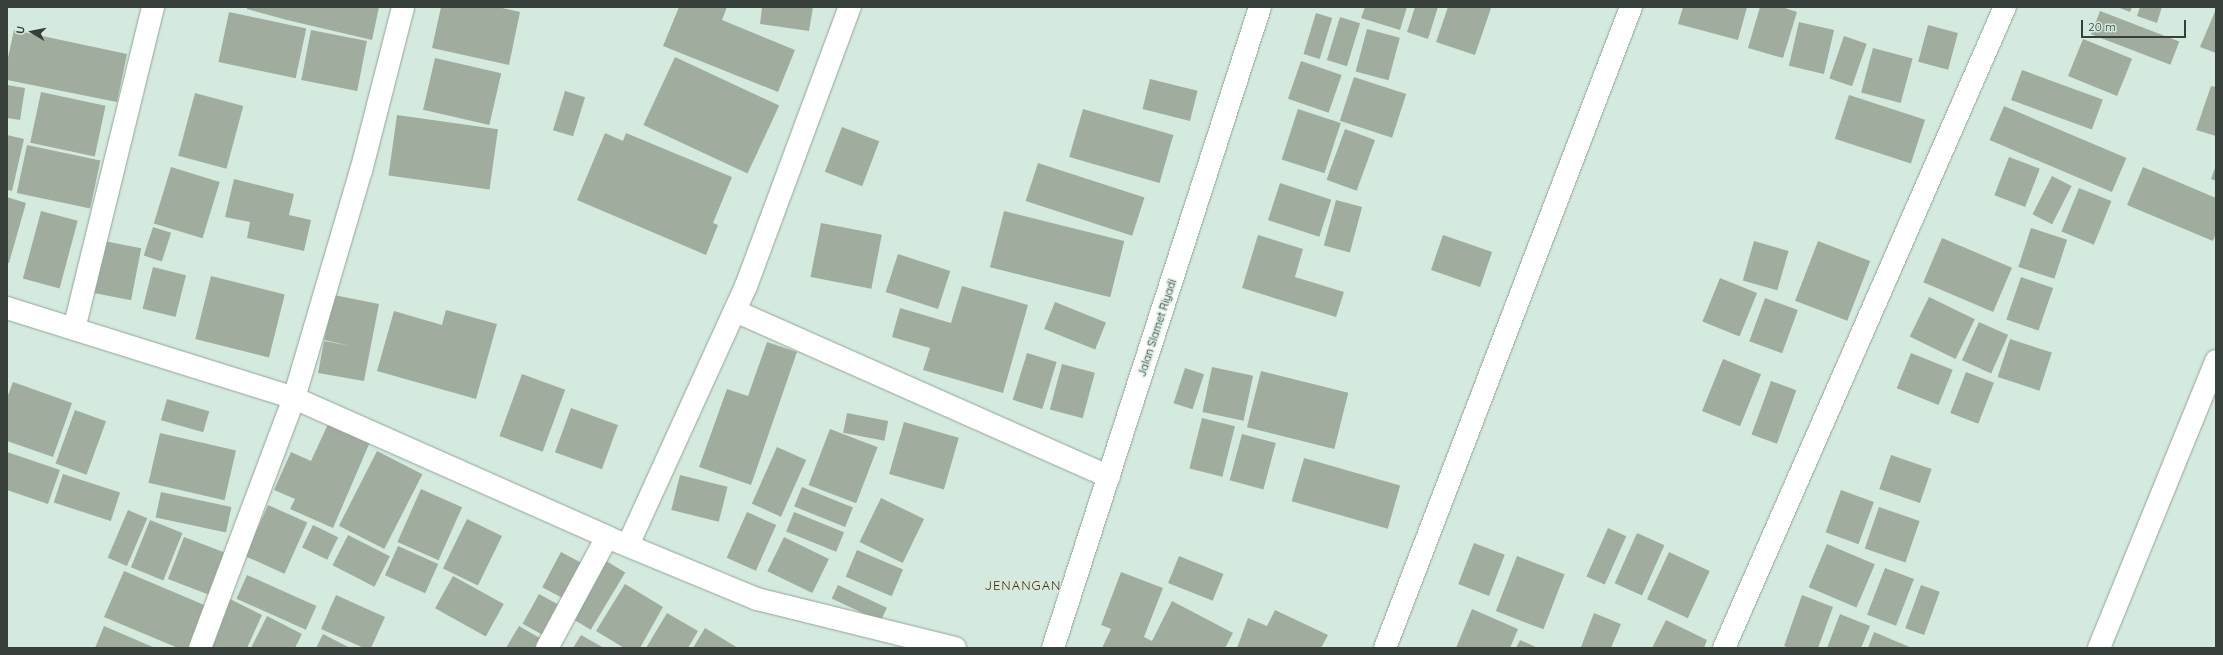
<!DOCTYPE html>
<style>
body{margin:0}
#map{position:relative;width:2223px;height:655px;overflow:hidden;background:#d5eade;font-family:Quicksand,sans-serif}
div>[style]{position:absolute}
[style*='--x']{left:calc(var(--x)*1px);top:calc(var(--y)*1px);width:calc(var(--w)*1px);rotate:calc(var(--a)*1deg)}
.building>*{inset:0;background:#a0ad9e;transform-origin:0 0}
.roads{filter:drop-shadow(0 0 1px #91a49a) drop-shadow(0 0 1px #91a49a)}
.minor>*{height:22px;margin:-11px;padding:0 11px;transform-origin:11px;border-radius:11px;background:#fff}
.tertiary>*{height:22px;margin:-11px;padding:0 11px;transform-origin:11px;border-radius:11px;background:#fff}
span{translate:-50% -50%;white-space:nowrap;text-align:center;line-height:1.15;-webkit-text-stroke:3px #d5eade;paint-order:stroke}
.street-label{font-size:11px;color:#363f3a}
.quarter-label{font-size:13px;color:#532900;letter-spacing:1px}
.frame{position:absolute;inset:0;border:8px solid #363f3a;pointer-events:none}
.north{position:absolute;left:12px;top:12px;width:40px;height:40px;-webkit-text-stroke:3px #d5eade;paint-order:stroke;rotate:280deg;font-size:11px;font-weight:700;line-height:16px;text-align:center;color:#363f3a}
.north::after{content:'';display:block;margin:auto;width:14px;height:18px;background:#363f3a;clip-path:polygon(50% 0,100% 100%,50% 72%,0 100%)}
.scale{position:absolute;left:2081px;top:20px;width:105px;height:18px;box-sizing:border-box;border:2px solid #363f3a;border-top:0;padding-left:5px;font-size:12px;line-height:14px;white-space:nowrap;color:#363f3a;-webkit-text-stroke:3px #d5eade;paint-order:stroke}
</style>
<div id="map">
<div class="building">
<i style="clip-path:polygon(247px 7px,379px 7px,372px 40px,287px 20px,247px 9px)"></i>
<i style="clip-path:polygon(441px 7px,498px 7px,520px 12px,509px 65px,432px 48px)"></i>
<i style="clip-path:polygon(679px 7px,727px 7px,722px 20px,795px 50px,778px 92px,663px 46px)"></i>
<i style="clip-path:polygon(762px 7px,813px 7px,809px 31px,760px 24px)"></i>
<i style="clip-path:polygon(1365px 7px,1407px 7px,1400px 30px,1361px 18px)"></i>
<i style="clip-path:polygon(1415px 7px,1438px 7px,1428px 39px,1407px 32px)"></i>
<i style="clip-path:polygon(1448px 7px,1491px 8px,1475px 55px,1436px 42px)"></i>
<i style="clip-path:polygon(1683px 7px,1747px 7px,1738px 40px,1678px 24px)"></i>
<i style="clip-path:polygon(1760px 7px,1782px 7px,1797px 12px,1783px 58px,1748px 48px)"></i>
<i style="clip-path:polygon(2117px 7px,2132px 7px,2130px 12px)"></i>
<i style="clip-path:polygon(2140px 7px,2162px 7px,2157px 23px,2137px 16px)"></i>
<i style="clip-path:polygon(2216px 9px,2216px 53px,2200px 47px)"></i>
<i style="left:2100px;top:11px;width:85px;height:25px;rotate:21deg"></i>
<i style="left:229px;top:12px;width:79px;height:51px;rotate:12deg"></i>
<i style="left:1316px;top:13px;width:17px;height:43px;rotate:17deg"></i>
<i style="left:1340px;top:17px;width:21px;height:45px;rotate:17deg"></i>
<i style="left:1799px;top:22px;width:36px;height:45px;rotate:13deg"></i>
<i style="left:1928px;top:25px;width:31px;height:38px;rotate:15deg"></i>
<i style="left:1367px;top:29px;width:34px;height:44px;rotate:15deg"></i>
<i style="clip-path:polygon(14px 30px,127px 54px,117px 102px,7px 80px,7px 62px)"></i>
<i style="left:311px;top:30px;width:57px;height:51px;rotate:11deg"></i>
<i style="left:1844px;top:36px;width:24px;height:45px;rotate:19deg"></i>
<i style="left:2083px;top:39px;width:53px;height:40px;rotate:22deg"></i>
<i style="left:1873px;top:48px;width:41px;height:46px;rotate:15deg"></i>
<i style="left:675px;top:57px;width:115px;height:75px;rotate:25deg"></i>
<i style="left:435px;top:58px;width:68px;height:53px;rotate:13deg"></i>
<i style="left:1301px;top:61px;width:43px;height:40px;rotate:19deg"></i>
<i style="left:2022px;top:70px;width:86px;height:32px;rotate:20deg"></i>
<i style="left:1354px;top:77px;width:55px;height:46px;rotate:18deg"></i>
<i style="left:1150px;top:79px;width:49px;height:31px;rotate:14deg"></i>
<i style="clip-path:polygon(7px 85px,25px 88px,20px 120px,7px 118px)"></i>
<i style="clip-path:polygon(2211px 86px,2216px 87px,2216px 136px,2196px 130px)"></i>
<i style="left:565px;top:91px;width:21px;height:41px;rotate:17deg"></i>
<i style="left:41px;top:92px;width:66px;height:52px;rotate:12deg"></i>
<i style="left:195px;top:93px;width:50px;height:65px;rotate:15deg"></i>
<i style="left:1849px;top:95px;width:80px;height:46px;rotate:18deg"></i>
<i style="left:2004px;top:106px;width:133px;height:37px;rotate:23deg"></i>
<i style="left:1083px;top:109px;width:94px;height:50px;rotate:16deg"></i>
<i style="left:1298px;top:109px;width:45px;height:53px;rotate:18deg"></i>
<i style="left:397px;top:115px;width:102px;height:61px;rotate:8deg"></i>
<i style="left:842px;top:127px;width:40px;height:48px;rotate:21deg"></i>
<i style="left:1345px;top:129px;width:32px;height:54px;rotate:20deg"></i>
<i style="clip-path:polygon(605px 133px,623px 141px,626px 133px,732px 177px,713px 223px,718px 225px,706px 255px,577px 200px)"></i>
<i style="clip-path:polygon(7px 135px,24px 139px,12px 191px,7px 190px)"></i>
<i style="left:27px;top:145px;width:75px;height:49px;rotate:12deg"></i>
<i style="left:2009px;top:157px;width:33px;height:41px;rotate:21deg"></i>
<i style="left:1038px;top:163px;width:112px;height:40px;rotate:18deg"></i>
<i style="clip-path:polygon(2216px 165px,2216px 181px,2211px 179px)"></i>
<i style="left:171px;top:167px;width:51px;height:59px;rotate:17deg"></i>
<i style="clip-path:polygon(2143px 167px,2216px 198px,2216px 233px,2213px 241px,2127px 205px)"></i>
<i style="left:2052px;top:176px;width:22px;height:43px;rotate:27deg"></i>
<i style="clip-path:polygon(234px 179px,294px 194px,289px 215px,311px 220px,304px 251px,247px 238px,250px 222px,225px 217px)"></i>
<i style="left:1280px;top:183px;width:54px;height:39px;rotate:18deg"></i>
<i style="left:2079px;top:188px;width:35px;height:47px;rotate:22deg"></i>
<i style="clip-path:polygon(7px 197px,26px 203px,9px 263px,7px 263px)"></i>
<i style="left:1336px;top:200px;width:27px;height:47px;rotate:15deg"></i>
<i style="left:41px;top:211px;width:38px;height:70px;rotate:15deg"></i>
<i style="left:1004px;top:211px;width:124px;height:58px;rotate:14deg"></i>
<i style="left:821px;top:223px;width:62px;height:55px;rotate:11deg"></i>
<i style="left:153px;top:227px;width:19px;height:30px;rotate:18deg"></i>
<i style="left:2031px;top:228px;width:38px;height:41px;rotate:18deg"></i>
<i style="clip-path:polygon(1258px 235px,1303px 249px,1295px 277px,1344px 292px,1336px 317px,1242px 288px)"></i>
<i style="left:1443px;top:235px;width:52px;height:37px;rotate:19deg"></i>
<i style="left:1942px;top:238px;width:76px;height:48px;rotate:23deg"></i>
<i style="left:99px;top:240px;width:43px;height:53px;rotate:11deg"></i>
<i style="left:1754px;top:241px;width:36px;height:41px;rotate:16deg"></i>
<i style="left:1818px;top:241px;width:56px;height:64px;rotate:21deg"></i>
<i style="left:898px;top:254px;width:55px;height:40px;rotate:18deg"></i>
<i style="left:153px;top:267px;width:34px;height:43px;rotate:14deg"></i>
<i style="left:211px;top:276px;width:76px;height:65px;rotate:14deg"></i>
<i style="left:2021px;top:277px;width:34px;height:45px;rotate:19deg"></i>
<i style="left:1720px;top:278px;width:40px;height:47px;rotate:22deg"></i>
<i style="clip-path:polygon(962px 286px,1028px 305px,1003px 393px,923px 370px,930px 348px,892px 337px,900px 308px,951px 323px)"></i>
<i style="clip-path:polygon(334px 295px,379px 304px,364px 381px,318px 373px,324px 341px,351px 346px,324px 340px)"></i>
<i style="left:1929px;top:297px;width:51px;height:44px;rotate:26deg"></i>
<i style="left:1765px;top:298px;width:35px;height:46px;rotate:20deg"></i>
<i style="left:1055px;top:302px;width:55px;height:29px;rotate:22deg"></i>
<i style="clip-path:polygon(446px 310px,497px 324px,476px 399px,377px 371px,394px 311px,442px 325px)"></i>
<i style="left:1979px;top:322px;width:32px;height:42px;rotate:24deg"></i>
<i style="left:2010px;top:339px;width:44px;height:40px;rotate:18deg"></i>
<i style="clip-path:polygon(767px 342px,797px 352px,751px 485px,699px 467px,727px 389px,748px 396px)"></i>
<i style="left:1027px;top:353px;width:31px;height:49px;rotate:17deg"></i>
<i style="left:1911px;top:353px;width:45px;height:38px;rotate:22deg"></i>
<i style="left:1723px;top:359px;width:41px;height:56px;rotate:22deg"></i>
<i style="left:1062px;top:364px;width:34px;height:47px;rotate:15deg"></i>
<i style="left:1212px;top:367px;width:42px;height:46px;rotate:12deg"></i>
<i style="left:1185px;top:368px;width:20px;height:37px;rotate:18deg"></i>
<i style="left:1261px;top:371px;width:90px;height:58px;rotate:14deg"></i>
<i style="left:1966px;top:372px;width:30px;height:44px;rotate:21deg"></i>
<i style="left:522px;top:374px;width:46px;height:66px;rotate:20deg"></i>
<i style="left:1771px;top:381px;width:27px;height:57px;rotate:20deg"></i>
<i style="clip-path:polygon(13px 382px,72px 403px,53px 457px,7px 441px,7px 398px)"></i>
<i style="left:167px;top:399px;width:44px;height:22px;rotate:16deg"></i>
<i style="left:571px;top:408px;width:50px;height:47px;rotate:20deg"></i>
<i style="left:75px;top:410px;width:33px;height:57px;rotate:20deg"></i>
<i style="left:847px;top:413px;width:42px;height:20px;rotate:11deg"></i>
<i style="left:1202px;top:418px;width:34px;height:52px;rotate:14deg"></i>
<i style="left:904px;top:422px;width:57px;height:54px;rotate:16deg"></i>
<i style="clip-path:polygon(328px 424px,370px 442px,333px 528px,290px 509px,295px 499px,274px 490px,291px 452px,311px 461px)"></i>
<i style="left:830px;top:429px;width:51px;height:60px;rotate:21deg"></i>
<i style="left:160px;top:433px;width:78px;height:51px;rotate:13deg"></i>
<i style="left:1242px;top:434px;width:35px;height:48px;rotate:15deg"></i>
<i style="left:777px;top:447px;width:32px;height:62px;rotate:24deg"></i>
<i style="left:377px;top:451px;width:51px;height:84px;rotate:27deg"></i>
<i style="clip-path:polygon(7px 452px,60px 470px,48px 504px,7px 490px)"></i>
<i style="left:1891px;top:455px;width:43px;height:36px;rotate:19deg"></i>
<i style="left:1304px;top:458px;width:100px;height:45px;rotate:16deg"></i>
<i style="left:63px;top:474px;width:60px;height:30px;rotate:18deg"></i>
<i style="left:680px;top:475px;width:49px;height:36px;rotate:14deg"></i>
<i style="left:802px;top:487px;width:55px;height:21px;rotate:22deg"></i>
<i style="left:421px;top:489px;width:45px;height:58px;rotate:24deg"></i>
<i style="left:1841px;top:490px;width:35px;height:45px;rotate:20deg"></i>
<i style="left:161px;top:492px;width:72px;height:26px;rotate:12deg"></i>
<i style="left:881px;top:498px;width:48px;height:49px;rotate:26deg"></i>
<i style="left:268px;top:505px;width:43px;height:56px;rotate:24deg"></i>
<i style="left:1879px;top:507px;width:43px;height:44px;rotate:19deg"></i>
<i style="left:128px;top:510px;width:21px;height:52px;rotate:23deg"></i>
<i style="left:747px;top:512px;width:32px;height:50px;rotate:24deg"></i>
<i style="left:794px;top:512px;width:54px;height:21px;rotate:22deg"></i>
<i style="left:467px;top:519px;width:39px;height:55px;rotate:26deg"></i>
<i style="left:150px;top:520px;width:35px;height:51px;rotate:22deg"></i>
<i style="left:313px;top:525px;width:28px;height:25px;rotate:26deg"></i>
<i style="left:1608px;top:528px;width:20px;height:53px;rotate:24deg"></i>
<i style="left:1637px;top:533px;width:30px;height:55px;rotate:24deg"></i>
<i style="left:348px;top:535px;width:47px;height:34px;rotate:27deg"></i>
<i style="left:184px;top:537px;width:47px;height:45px;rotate:21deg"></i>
<i style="left:784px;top:537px;width:50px;height:38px;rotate:26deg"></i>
<i style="left:1474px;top:543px;width:33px;height:44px;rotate:21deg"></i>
<i style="left:1827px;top:544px;width:52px;height:47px;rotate:23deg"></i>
<i style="left:398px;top:546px;width:44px;height:32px;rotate:24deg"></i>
<i style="left:857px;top:550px;width:50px;height:29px;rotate:23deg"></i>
<i style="left:561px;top:552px;width:24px;height:40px;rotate:28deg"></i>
<i style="left:1669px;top:552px;width:45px;height:52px;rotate:25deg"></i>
<i style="left:1179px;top:556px;width:48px;height:29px;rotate:22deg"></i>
<i style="left:1517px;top:556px;width:51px;height:59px;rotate:21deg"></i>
<i style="left:603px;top:559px;width:26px;height:67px;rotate:31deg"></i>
<i style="left:1885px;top:568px;width:31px;height:50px;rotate:21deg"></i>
<i style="clip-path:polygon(124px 571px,209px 607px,191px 648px,178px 648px,104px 617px)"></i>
<i style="clip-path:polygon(1121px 572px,1163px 588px,1144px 637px,1152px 641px,1172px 601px,1233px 633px,1225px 648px,1102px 648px,1111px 629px,1101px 625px)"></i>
<i style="left:247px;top:575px;width:76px;height:26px;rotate:24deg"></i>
<i style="left:453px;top:576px;width:58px;height:37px;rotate:29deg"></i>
<i style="clip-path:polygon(625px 584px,663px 607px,640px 648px,624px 648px,596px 631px)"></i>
<i style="left:838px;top:585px;width:54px;height:15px;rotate:25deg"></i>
<i style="left:1921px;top:585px;width:20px;height:46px;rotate:20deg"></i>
<i style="left:539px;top:594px;width:29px;height:34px;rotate:29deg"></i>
<i style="clip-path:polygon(336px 595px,385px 617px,371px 648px,364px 648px,321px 629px)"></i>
<i style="clip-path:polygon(1802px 595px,1833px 607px,1818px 648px,1790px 648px,1784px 646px)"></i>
<i style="clip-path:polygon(230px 599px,262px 615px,247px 648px,214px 648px,209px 646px)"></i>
<i style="clip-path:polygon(1472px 609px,1518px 629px,1510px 648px,1456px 648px)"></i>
<i style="clip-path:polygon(1275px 610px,1328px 635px,1321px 648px,1237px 648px,1248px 618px,1267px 626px)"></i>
<i style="clip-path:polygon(667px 613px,698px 631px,688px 648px,646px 648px)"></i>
<i style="clip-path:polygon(1594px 613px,1621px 624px,1611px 648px,1581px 647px)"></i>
<i style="clip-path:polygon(1840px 614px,1870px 626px,1861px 648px,1827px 648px)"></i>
<i style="clip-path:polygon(267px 616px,302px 634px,295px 648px,251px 648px)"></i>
<i style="clip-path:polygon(1666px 620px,1707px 640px,1704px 648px,1652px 648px)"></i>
<i style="clip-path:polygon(104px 626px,155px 648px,95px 648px)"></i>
<i style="clip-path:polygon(519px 626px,545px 641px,541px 648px,506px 648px)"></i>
<i style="clip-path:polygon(705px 628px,738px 648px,693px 648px)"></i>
<i style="clip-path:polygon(1874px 632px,1912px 648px,1868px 648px)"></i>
<i style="clip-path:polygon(323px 634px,350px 648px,316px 648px)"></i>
<i style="clip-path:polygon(581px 635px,604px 648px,573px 648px)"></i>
<i style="clip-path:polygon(1520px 640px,1538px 648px,1516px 648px)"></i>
</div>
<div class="roads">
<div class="minor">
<i style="--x:7;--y:308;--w:301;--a:17.4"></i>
<i style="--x:294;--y:398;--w:342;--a:23.9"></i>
<i style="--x:607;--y:537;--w:162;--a:22.5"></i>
<i style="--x:757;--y:599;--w:204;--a:13.9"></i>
<i style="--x:735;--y:311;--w:409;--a:23.9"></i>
<i style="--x:74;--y:329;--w:332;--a:-76.2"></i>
<i style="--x:628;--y:545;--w:285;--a:-65.5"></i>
<i style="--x:746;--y:286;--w:298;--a:-69.6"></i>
<i style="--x:200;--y:648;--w:267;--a:-69.4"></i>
<i style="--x:294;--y:398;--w:237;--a:-73.6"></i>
<i style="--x:361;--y:171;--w:169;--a:-75.6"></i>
<i style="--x:547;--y:648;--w:126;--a:-61.6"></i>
<i style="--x:1385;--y:648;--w:687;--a:-69"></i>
<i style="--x:1724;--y:648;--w:700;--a:-66.33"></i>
<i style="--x:2099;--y:648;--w:310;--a:-67.8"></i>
</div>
<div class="tertiary">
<i style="--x:1053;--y:648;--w:674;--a:-72.1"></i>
</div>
</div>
<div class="street-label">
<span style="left:1157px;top:328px;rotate:-72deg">Jalan Slamet Riyadi</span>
</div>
<div class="quarter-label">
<span style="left:1023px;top:585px">JENANGAN</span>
</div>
<div class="frame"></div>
<div class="north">U</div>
<div class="scale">20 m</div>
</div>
